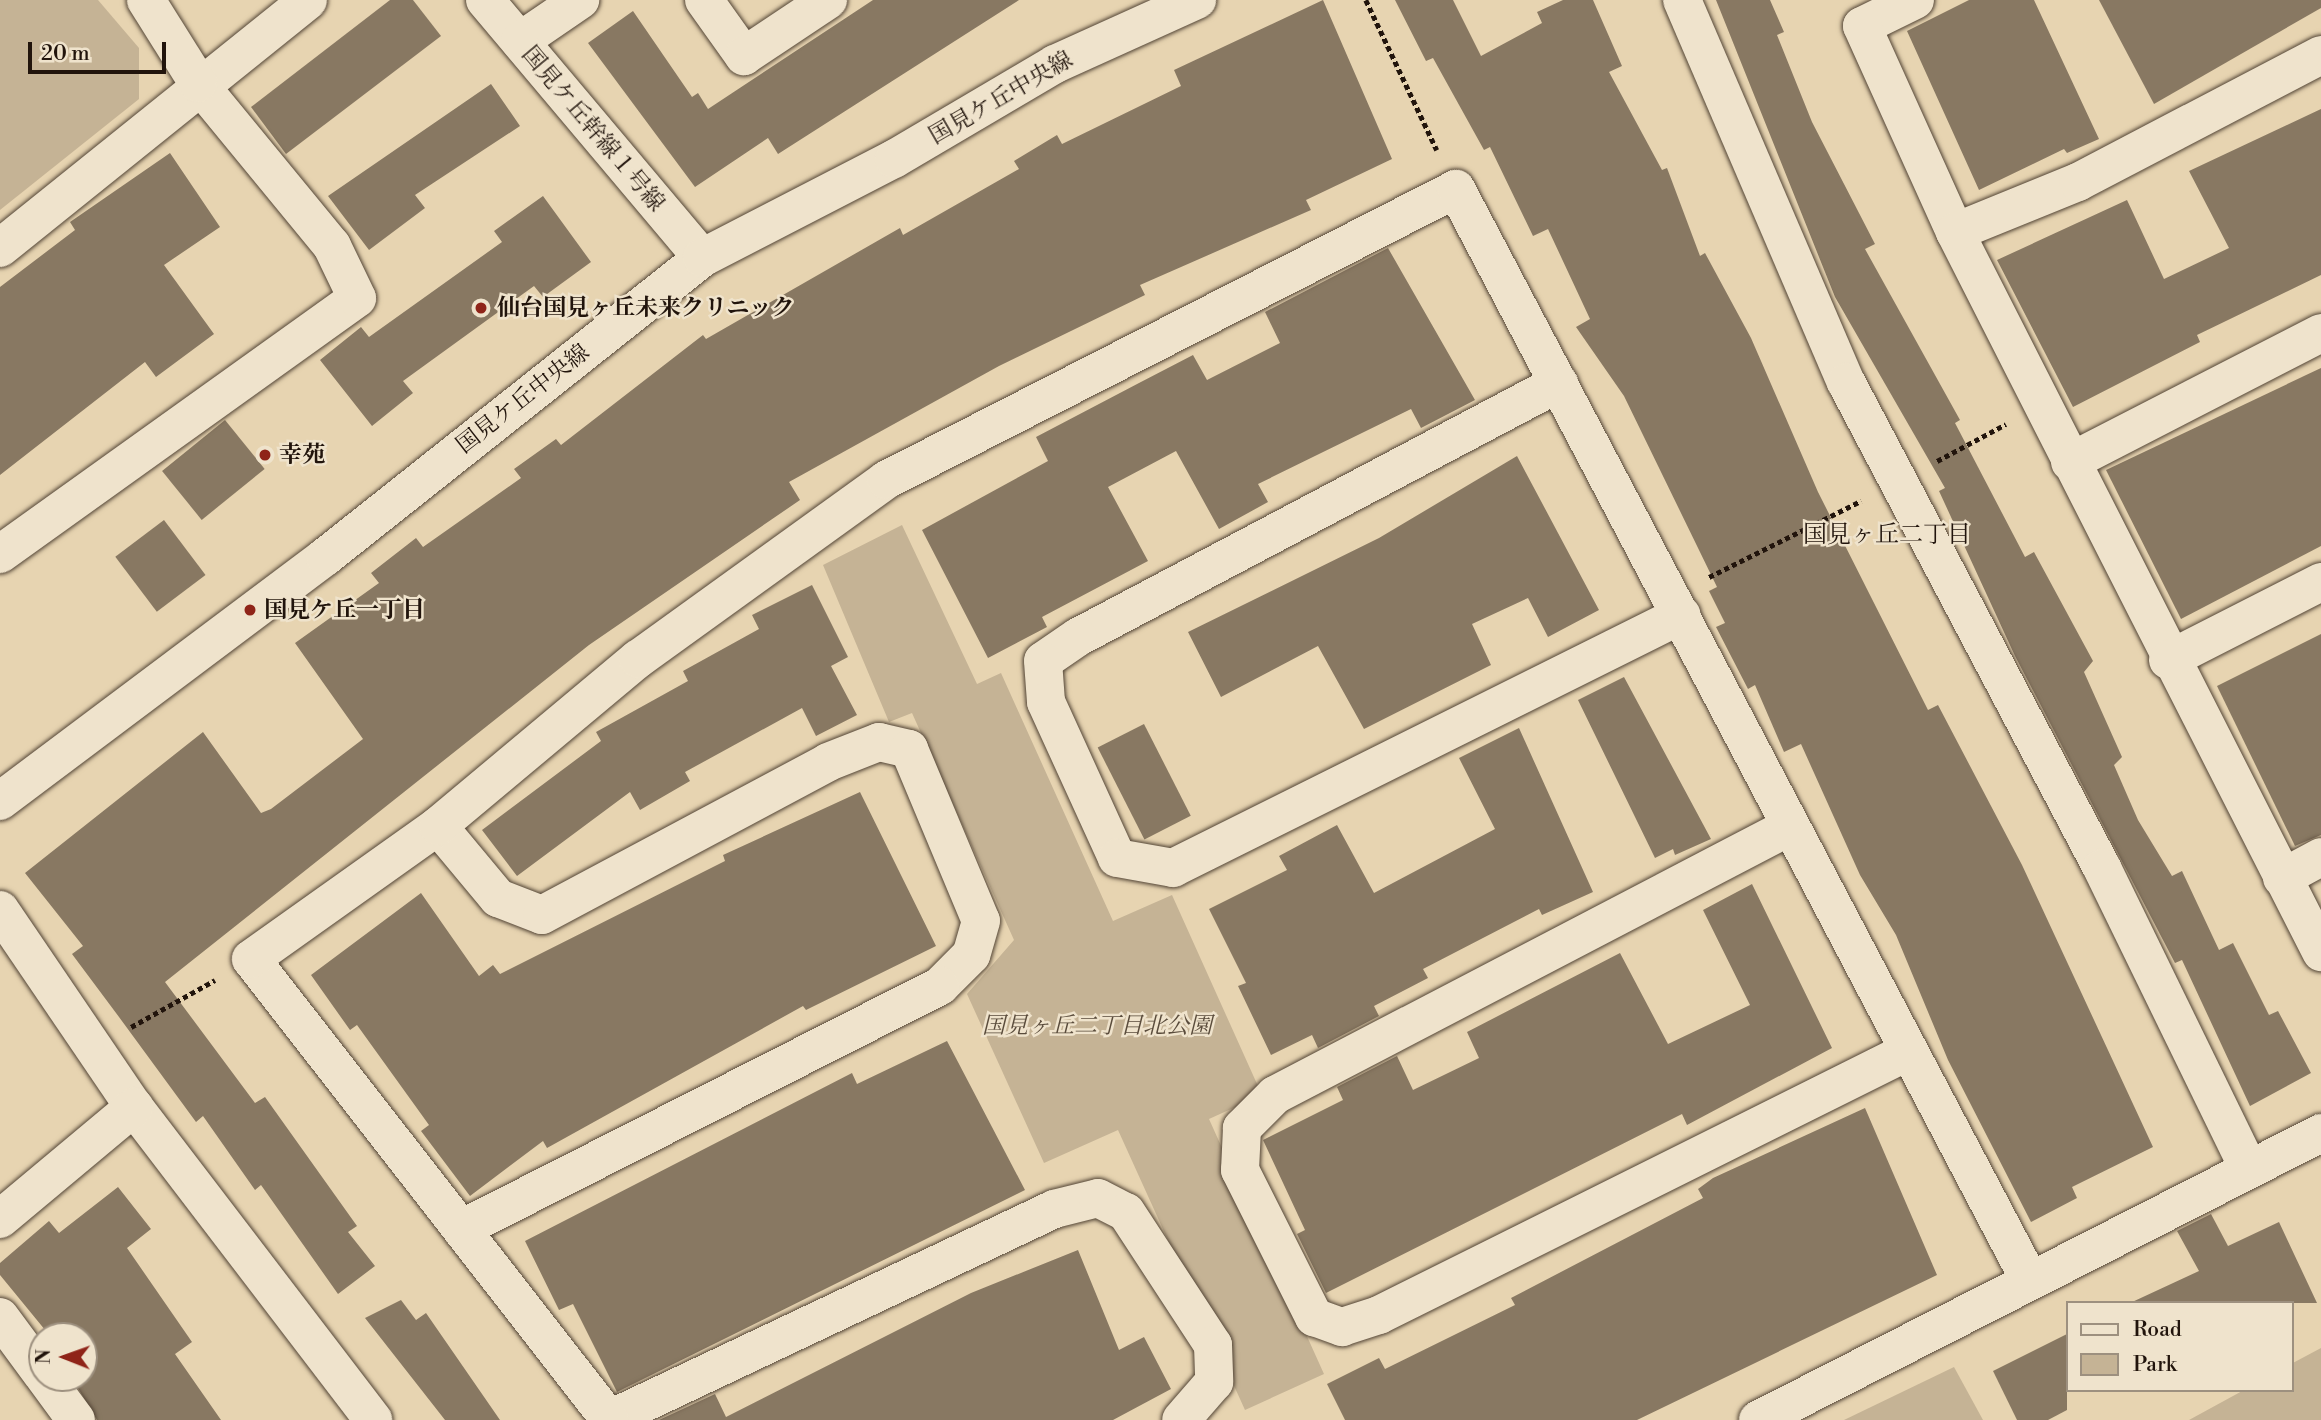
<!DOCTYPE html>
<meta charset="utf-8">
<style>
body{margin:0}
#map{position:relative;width:2321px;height:1420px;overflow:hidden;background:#e7d4b1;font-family:"Libre Bodoni","Noto Serif JP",serif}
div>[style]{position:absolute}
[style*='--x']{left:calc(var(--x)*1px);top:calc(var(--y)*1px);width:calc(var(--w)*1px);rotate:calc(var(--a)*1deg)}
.green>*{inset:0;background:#c5b395}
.building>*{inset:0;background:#887862;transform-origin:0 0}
.path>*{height:4.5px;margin-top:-2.25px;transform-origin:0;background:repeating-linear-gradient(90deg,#21140c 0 5px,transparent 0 8.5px)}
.roads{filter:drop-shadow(0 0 2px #524435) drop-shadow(0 0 2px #524435)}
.minor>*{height:38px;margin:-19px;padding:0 19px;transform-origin:19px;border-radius:19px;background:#efe3cc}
.tertiary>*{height:38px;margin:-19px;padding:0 19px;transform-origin:19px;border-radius:19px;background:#efe3cc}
.dots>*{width:19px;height:19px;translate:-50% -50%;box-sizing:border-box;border:4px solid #efe3cc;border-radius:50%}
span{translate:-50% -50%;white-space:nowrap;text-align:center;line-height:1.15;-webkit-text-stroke:5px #efe3cc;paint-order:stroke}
.street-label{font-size:23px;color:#21140c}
.poi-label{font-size:23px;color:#21140c;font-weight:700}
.left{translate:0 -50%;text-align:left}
.park-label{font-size:23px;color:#5a4c3c;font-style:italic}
.neighbourhood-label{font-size:24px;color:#21140c}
.legend{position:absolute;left:2066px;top:1301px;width:228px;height:91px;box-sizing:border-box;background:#efe3cc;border:2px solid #9d907f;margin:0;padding:9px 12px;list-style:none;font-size:21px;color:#21140c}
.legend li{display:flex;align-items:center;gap:14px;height:35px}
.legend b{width:35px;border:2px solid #9d907f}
.north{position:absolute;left:28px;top:1322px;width:70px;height:70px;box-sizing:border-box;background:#efe3cc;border:2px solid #9d907f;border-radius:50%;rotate:271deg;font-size:19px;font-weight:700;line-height:28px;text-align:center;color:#21140c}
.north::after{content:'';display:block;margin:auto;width:24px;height:32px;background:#8f2418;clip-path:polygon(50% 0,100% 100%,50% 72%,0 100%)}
.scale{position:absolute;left:28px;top:42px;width:138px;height:32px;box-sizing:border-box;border:4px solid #21140c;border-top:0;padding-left:9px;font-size:21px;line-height:24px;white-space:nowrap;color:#21140c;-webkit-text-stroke:5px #efe3cc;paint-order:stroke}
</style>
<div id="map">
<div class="green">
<i style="clip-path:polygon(0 0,98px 0,139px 48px,139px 99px,0 210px)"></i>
<i style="clip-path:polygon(902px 525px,977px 684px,1001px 673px,1113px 921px,1172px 895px,1262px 1095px,1209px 1119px,1324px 1374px,1245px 1410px,1118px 1130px,1044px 1163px,967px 994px,1014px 940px,912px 713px,889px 722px,823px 565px)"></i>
<i style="clip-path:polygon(2321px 1348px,2321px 1420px,2189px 1420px,2244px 1390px,2291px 1390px,2291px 1364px)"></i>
<i style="clip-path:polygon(1954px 1367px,1983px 1420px,1844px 1420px)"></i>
</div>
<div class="building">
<i style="clip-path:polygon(390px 0,413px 0,441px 36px,286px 154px,251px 107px)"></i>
<i style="clip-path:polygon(873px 0,1019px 0,778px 154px,768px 138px,695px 187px,588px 43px,633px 11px,692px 97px,698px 93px,708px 109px)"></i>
<i style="clip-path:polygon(1323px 0,1392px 159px,1306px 200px,1311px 210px,1140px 285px,1145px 295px,999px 366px,789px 482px,800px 500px,589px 645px,165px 982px,255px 1103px,265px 1097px,357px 1226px,348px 1232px,375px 1266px,338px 1294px,261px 1185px,255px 1190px,203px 1116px,196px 1122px,119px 1017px,72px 954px,83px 946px,25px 873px,203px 732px,261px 813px,271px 809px,363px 739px,295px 643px,379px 583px,371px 573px,416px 538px,423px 547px,521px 478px,514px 469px,556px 439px,561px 445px,703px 335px,706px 339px,900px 228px,903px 235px,1019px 169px,1014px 161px,1057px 135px,1062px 144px,1181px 86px,1174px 70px)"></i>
<i style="clip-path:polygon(1395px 0,1453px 0,1481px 56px,1542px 23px,1537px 12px,1563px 0,1593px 0,1622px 66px,1609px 72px,1662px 170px,1667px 168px,1700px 256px,1705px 253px,1751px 338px,1818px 492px,1928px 710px,1938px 705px,2022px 865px,2153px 1147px,2072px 1187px,2077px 1198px,2031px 1222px,1948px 1060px,1896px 935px,1860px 875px,1801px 744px,1784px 752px,1755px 685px,1748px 689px,1716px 627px,1725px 623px,1709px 591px,1717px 587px,1624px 396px,1576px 327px,1590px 319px,1548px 229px,1533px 236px,1490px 147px,1484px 150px,1433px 58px,1426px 61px)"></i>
<i style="clip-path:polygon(1716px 0,1770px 0,1784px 32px,1777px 35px,1812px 122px,1875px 244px,1865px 249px,1960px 420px,1955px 423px,2025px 557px,2034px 552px,2093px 661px,2084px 672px,2122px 757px,2114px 765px,2138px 820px,2172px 876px,2182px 871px,2219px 950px,2233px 943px,2269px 1015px,2278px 1011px,2311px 1073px,2250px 1106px,2182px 960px,2175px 963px,2015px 656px,1939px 491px,1945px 488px,1835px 297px)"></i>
<i style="clip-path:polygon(1969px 0,2034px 0,2099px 139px,2067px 153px,2064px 149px,1979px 190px,1907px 31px)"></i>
<i style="clip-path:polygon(2099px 0,2321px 0,2321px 8px,2154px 104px)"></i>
<i style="clip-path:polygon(491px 84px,520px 126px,415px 195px,425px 208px,369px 250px,328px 196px)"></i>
<i style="clip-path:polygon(2321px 109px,2321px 275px,2197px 335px,2200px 342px,2073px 407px,1997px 260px,2127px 200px,2164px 279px,2229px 248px,2189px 171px)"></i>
<i style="clip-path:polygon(170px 153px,220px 227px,164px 265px,214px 334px,156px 377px,145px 362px,0 475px,0 287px,75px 230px,70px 222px)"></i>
<i style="clip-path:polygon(543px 196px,591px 262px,543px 297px,534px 286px,403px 381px,413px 393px,372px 426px,320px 360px,361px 327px,369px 337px,502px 242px,494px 231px)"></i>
<i style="clip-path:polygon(1388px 248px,1475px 400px,1421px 428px,1411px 409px,1258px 484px,1268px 502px,1219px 529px,1176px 451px,1108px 487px,1148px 561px,1042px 617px,1047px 627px,988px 658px,922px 530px,1048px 461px,1036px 437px,1139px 383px,1193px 355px,1207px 380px,1280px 343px,1265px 312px)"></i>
<i style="clip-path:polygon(2321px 368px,2321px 546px,2181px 619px,2106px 470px)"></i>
<i style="left:225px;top:420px;width:63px;height:81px;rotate:51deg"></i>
<i style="clip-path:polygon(1517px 456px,1599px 610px,1548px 637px,1528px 598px,1472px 624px,1491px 665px,1364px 729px,1318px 646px,1221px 697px,1188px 632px,1379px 538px)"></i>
<i style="left:164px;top:520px;width:69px;height:61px;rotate:53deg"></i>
<i style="clip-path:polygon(812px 585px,848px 657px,831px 666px,857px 715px,816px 736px,802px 708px,685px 772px,690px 781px,640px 810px,630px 792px,517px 876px,482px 830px,601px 741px,596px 732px,688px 681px,683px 671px,759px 629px,752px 615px)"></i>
<i style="clip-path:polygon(2321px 634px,2321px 835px,2295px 846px,2217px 686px)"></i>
<i style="clip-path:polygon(1624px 677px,1711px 839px,1675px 855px,1673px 849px,1655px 858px,1578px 700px)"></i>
<i style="left:1144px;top:724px;width:103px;height:52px;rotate:63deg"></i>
<i style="clip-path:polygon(1519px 728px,1593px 892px,1542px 915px,1539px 909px,1423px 969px,1428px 978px,1374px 1006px,1379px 1016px,1318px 1048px,1312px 1035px,1271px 1055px,1238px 986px,1246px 983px,1209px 909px,1287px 870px,1279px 856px,1337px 825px,1374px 893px,1495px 829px,1459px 758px)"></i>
<i style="clip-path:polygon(860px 792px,936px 946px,806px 1010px,803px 1006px,547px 1148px,543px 1141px,470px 1196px,421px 1131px,429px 1125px,357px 1025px,350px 1030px,311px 975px,421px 893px,479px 976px,493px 965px,500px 974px,725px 861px,723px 855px)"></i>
<i style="clip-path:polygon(1752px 884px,1832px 1048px,1687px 1125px,1682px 1114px,1326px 1293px,1297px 1234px,1305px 1230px,1263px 1140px,1343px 1100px,1337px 1087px,1397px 1056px,1413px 1090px,1479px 1058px,1467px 1032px,1620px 953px,1668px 1044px,1750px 1005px,1703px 910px)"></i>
<i style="clip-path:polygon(947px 1041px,1025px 1190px,617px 1392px,573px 1304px,559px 1310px,525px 1241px,852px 1073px,857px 1084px)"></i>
<i style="clip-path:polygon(1865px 1108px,1937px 1275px,1637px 1420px,1345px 1420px,1327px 1384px,1379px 1358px,1385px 1369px,1515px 1305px,1511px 1298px,1703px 1198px,1698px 1189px,1713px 1178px)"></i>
<i style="clip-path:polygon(118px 1187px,151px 1229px,127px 1248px,192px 1342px,175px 1354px,221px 1420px,97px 1420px,72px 1378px,84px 1378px,84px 1336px,50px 1336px,0 1275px,0 1263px,49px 1221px,59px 1233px)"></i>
<i style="clip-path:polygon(2211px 1214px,2228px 1246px,2279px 1222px,2317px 1303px,2130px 1303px,2199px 1271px,2177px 1231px)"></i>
<i style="clip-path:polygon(1078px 1250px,1119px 1350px,1144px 1337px,1171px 1389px,1113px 1420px,659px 1420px,715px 1394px,726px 1417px,971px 1293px)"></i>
<i style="clip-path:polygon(401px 1300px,416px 1320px,426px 1313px,500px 1420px,445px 1420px,365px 1318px)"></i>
<i style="clip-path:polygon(2067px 1334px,2067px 1410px,2048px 1420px,2017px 1420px,1993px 1371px)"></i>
</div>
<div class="path">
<i style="--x:1366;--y:0;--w:166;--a:64.7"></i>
<i style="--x:1937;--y:461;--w:78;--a:-28.2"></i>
<i style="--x:1709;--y:577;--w:170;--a:-26.6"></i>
<i style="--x:131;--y:1027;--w:96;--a:-29.2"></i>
</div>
<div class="roads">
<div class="minor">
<i style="--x:485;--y:0;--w:337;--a:49.9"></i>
<i style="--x:704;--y:0;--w:69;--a:54.5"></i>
<i style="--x:744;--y:56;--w:101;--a:-33.7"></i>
<i style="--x:1682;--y:0;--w:416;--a:66.8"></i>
<i style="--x:1846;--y:382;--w:549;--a:62.22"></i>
<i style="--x:2102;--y:868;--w:335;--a:64"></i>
<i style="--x:1915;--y:0;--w:59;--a:153.9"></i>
<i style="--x:1862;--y:26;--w:226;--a:65.7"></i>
<i style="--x:1955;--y:232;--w:808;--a:63.05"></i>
<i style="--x:520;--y:41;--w:73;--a:-34.3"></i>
<i style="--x:1955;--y:232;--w:133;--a:-22.1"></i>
<i style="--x:2078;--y:182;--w:274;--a:-27.6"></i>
<i style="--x:0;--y:248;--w:395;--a:-38.8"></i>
<i style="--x:1559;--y:383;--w:544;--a:152.16"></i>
<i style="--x:1078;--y:637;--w:42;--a:145.6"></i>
<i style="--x:1043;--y:661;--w:41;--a:85.8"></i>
<i style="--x:1046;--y:702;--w:171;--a:65.5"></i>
<i style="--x:1117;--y:858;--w:57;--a:10.1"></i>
<i style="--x:1173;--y:868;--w:568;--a:-26.47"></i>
<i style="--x:2070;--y:462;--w:282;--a:-27.2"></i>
<i style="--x:0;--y:554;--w:439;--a:-35.6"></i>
<i style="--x:357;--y:298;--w:58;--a:-115.7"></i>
<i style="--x:332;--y:246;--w:211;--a:-129.4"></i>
<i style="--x:198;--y:83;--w:98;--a:-122.1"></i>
<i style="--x:2168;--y:660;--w:172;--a:-27"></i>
<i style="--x:438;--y:826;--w:94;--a:50.2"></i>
<i style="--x:498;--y:898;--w:47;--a:21.1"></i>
<i style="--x:542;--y:915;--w:324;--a:-28.1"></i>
<i style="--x:828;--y:762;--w:55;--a:-21.4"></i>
<i style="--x:879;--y:742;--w:31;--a:13"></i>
<i style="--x:909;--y:749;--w:186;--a:67.3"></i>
<i style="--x:981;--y:921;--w:35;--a:106"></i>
<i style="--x:971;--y:955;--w:44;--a:135"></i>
<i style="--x:940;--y:986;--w:537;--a:153.1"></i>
<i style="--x:1789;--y:827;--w:580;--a:152.46"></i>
<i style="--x:1275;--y:1095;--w:47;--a:135"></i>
<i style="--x:1242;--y:1128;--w:42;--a:92.7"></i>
<i style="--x:1240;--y:1170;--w:165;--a:63.3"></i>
<i style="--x:1314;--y:1317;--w:30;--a:20"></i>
<i style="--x:1342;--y:1327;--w:39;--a:-18"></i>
<i style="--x:1379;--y:1315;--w:592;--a:-26.48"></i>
<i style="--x:2282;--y:878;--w:44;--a:-28.3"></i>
<i style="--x:0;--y:910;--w:238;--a:55.8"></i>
<i style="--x:134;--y:1107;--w:394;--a:52.6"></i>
<i style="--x:0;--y:1219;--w:175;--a:-39.9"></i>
<i style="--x:0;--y:1317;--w:71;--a:53.6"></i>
<i style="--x:45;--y:1378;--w:52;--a:53.6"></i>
<i style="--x:610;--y:1419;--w:491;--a:-25.3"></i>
<i style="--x:1054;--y:1209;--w:45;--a:-14"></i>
<i style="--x:1098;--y:1198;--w:31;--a:27"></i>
<i style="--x:1126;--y:1212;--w:159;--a:56.8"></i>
<i style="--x:1213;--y:1345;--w:37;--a:88"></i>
<i style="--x:1214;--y:1382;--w:50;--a:131"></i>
<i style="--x:610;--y:1420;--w:584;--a:-127.91"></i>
<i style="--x:251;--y:959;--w:229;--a:-35.4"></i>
<i style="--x:438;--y:826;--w:261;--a:-39.9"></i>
<i style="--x:638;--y:659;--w:306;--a:-35.8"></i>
<i style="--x:886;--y:480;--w:640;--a:-27.05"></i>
<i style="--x:1456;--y:189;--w:1234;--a:62.27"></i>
<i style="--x:1758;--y:1420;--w:632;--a:-27.01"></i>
</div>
<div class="tertiary">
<i style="--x:0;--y:801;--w:406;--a:-36.9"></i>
<i style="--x:325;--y:557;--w:481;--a:-38.4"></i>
<i style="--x:702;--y:258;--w:216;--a:-27.3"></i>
<i style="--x:894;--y:159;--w:187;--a:-30.5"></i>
<i style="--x:1055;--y:64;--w:156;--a:-24.3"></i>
</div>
</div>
<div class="dots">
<i style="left:481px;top:308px;background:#8f2418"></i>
<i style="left:265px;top:455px;background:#8f2418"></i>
<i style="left:250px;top:610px;background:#8f2418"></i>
</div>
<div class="street-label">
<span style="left:1001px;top:98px;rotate:-30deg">国見ケ丘中央線</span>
<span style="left:593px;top:129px;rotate:50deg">国見ケ丘幹線１号線</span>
<span style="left:523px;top:399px;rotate:-38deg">国見ケ丘中央線</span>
</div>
<div class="poi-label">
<span class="left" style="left:497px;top:308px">仙台国見ヶ丘未来クリニック</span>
<span class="left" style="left:279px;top:455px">幸苑</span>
<span class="left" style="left:264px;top:610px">国見ケ丘一丁目</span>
</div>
<div class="park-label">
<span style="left:1097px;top:1026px">国見ヶ丘二丁目北公園</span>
</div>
<div class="neighbourhood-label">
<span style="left:1887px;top:536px">国見ヶ丘二丁目</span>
</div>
<ul class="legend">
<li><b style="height:9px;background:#efe3cc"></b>Road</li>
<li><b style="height:19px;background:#c5b395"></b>Park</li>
</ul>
<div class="north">N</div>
<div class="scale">20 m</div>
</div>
